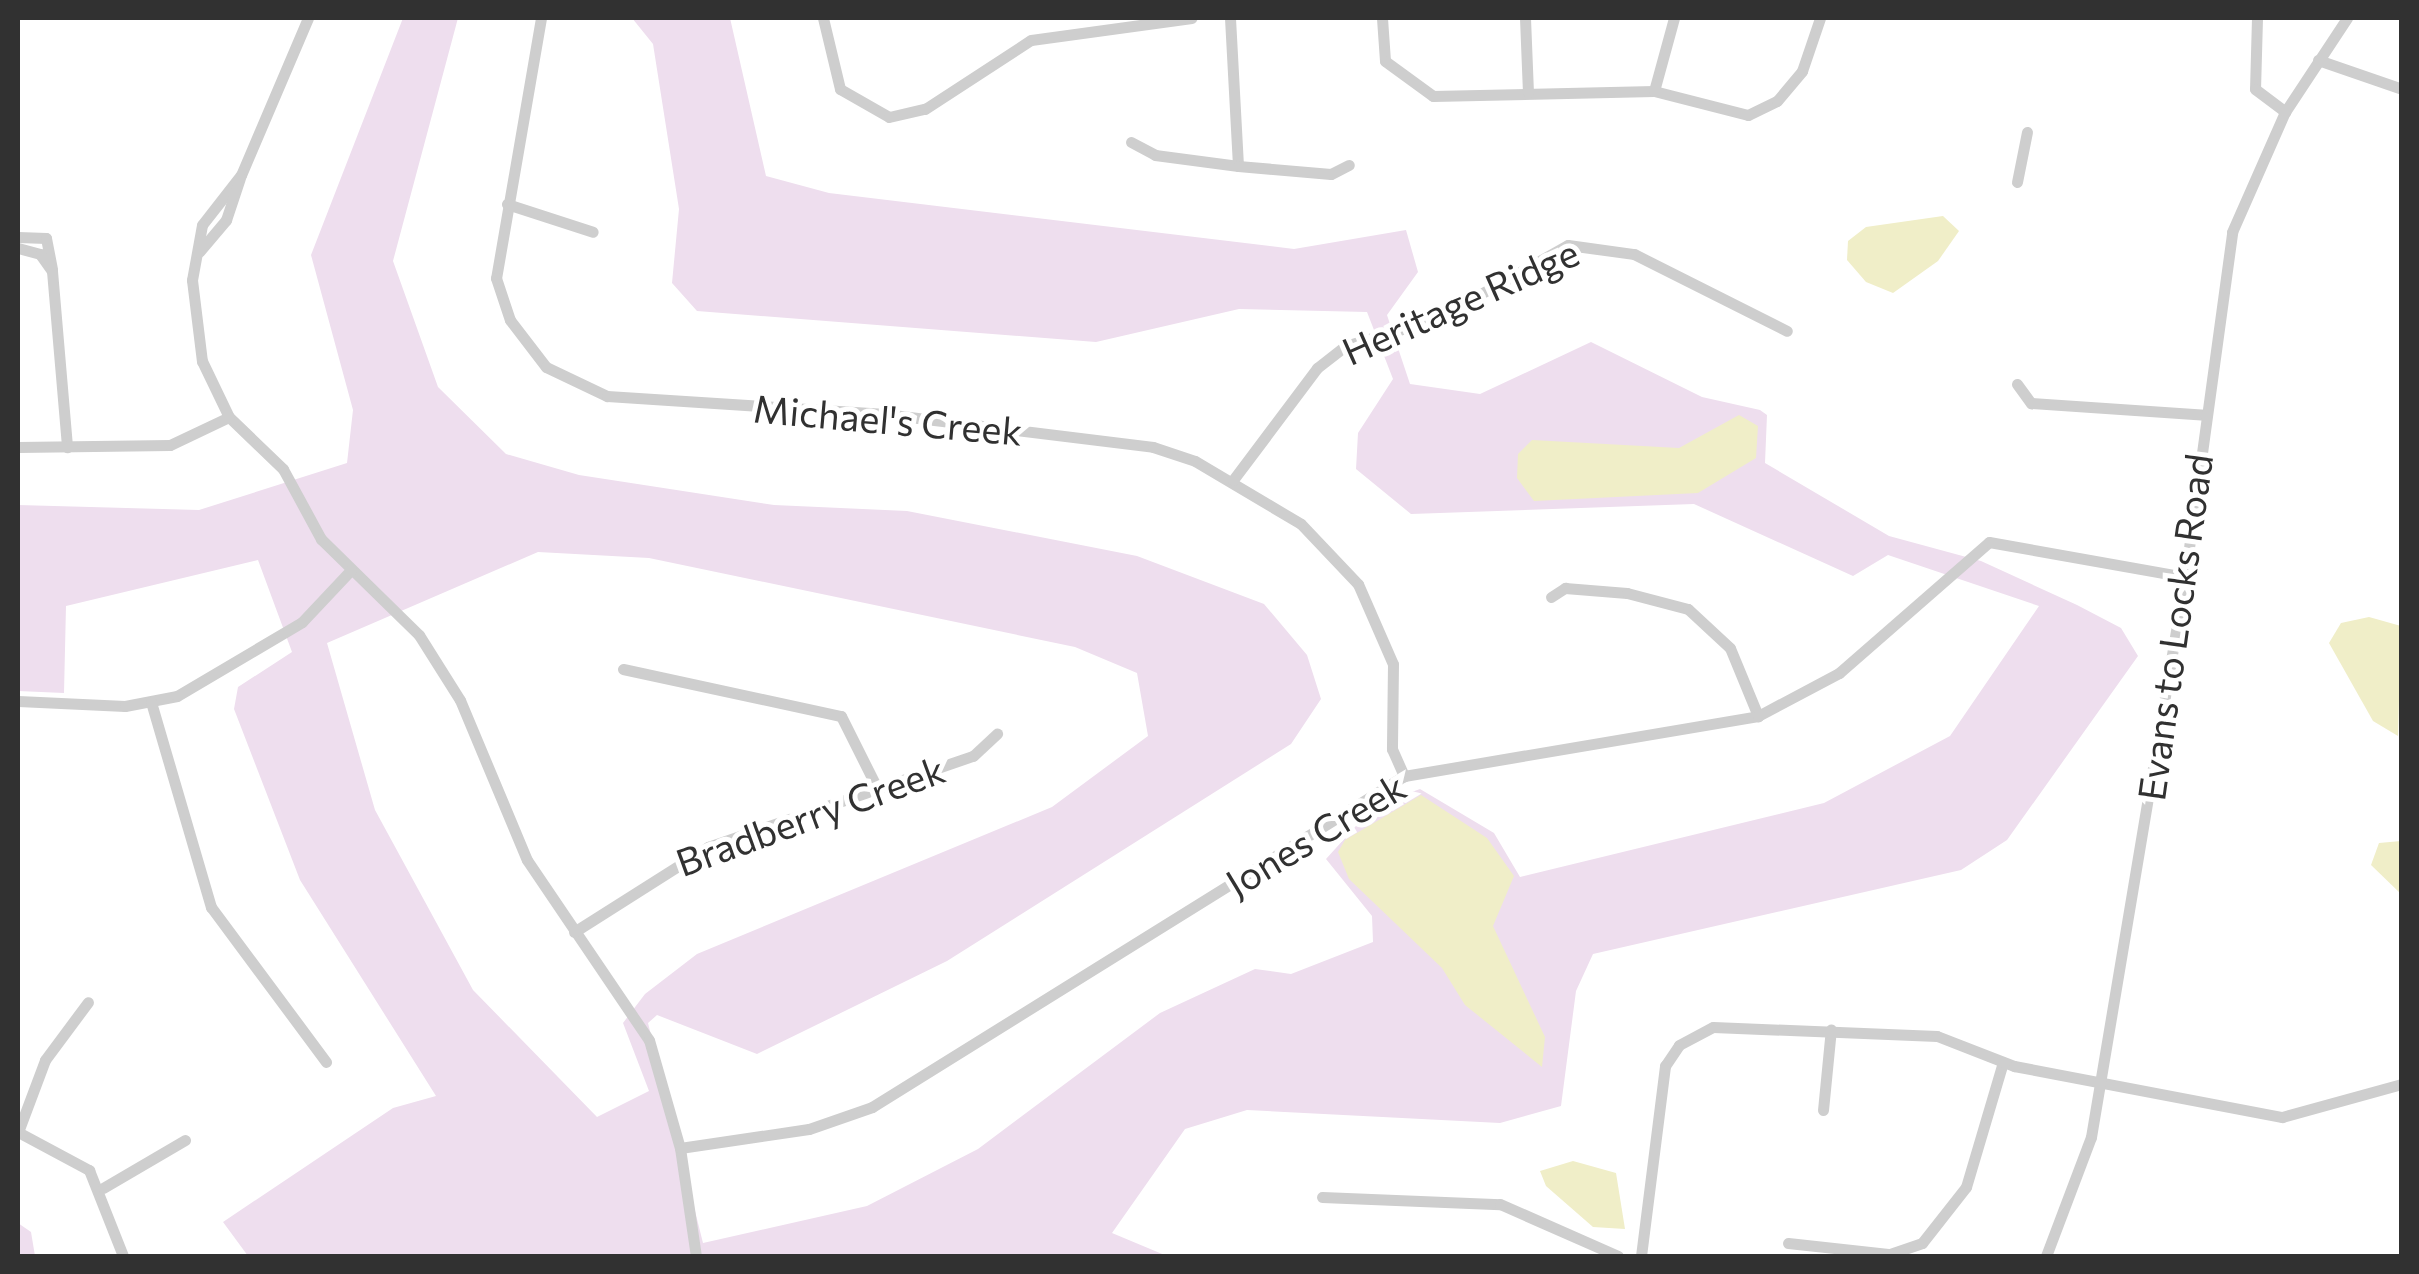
<!DOCTYPE html>
<style>
body{margin:0}
#map{position:relative;width:2419px;height:1274px;overflow:hidden;background:#fff;font-family:Commissioner,sans-serif}
div>[style]{position:absolute}
[style*='--x']{left:calc(var(--x)*1px);top:calc(var(--y)*1px);width:calc(var(--w)*1px);rotate:calc(var(--a)*1deg)}
.green>*{inset:0;background:#eedeee}
.water>*{inset:0;background:#f0eec8}
.minor>*{height:11px;margin:-5.5px;padding:0 5.5px;transform-origin:5.5px;border-radius:5.5px;background:#cecece}
span{translate:-50% -50%;white-space:nowrap;text-align:center;line-height:1.15;-webkit-text-stroke:10px #fff;paint-order:stroke}
.street-label{font-size:38px;color:#313131}
.frame{position:absolute;inset:0;border:20px solid #313131;pointer-events:none}
</style>
<div id="map">
<div class="green">
<i style="clip-path:polygon(evenodd,403px 18px,458px 18px,393px 261px,438px 387px,506px 454px,579px 475px,774px 505px,907px 511px,1137px 556px,1264px 604px,1307px 655px,1321px 699px,1291px 744px,947px 961px,757px 1054px,657px 1015px,648px 1023px,703px 1243px,867px 1206px,978px 1149px,1160px 1013px,1255px 969px,1291px 974px,1373px 942px,1372px 916px,1326px 859px,1374px 806px,1420px 789px,1494px 833px,1520px 877px,1824px 803px,1950px 736px,2039px 606px,1888px 555px,1853px 576px,1694px 504px,1411px 514px,1356px 469px,1358px 433px,1393px 379px,1367px 312px,1239px 309px,1096px 342px,697px 311px,672px 283px,679px 209px,653px 44px,632px 18px,730px 18px,766px 176px,829px 193px,1294px 249px,1406px 230px,1418px 272px,1387px 315px,1410px 384px,1480px 394px,1591px 342px,1702px 397px,1760px 410px,1767px 415px,1765px 463px,1889px 536px,1981px 561px,2077px 605px,2121px 628px,2138px 656px,2007px 840px,1961px 870px,1593px 954px,1576px 991px,1561px 1106px,1500px 1123px,1247px 1110px,1185px 1129px,1112px 1233px,1167px 1256px,248px 1256px,223px 1222px,393px 1108px,436px 1096px,300px 880px,234px 709px,238px 687px,292px 652px,258px 560px,66px 606px,64px 693px,18px 691px,18px 505px,199px 510px,347px 463px,353px 410px,311px 255px,403px 18px,538px 552px,649px 558px,1075px 647px,1137px 673px,1148px 736px,1052px 807px,697px 954px,645px 994px,623px 1023px,649px 1091px,597px 1117px,473px 990px,375px 810px,327px 643px,538px 552px)"></i>
<i style="clip-path:polygon(18px 1223px,31px 1232px,35px 1256px,18px 1256px)"></i>
</div>
<div class="water">
<i style="clip-path:polygon(1943px 216px,1959px 231px,1938px 261px,1893px 293px,1866px 282px,1847px 260px,1848px 241px,1866px 227px)"></i>
<i style="clip-path:polygon(1739px 415px,1758px 426px,1756px 458px,1698px 493px,1534px 501px,1517px 478px,1518px 454px,1532px 440px,1679px 448px)"></i>
<i style="clip-path:polygon(2369px 617px,2401px 626px,2398px 736px,2373px 721px,2329px 643px,2341px 623px)"></i>
<i style="clip-path:polygon(1421px 795px,1487px 838px,1514px 876px,1493px 926px,1545px 1037px,1542px 1067px,1465px 1005px,1442px 968px,1349px 879px,1338px 852px,1345px 840px)"></i>
<i style="clip-path:polygon(2401px 841px,2402px 841px,2401px 894px,2371px 865px,2379px 843px)"></i>
<i style="clip-path:polygon(1573px 1161px,1616px 1173px,1625px 1229px,1593px 1227px,1546px 1186px,1540px 1171px)"></i>
</div>
<div class="minor">
<i style="--x:308;--y:18;--w:171;--a:113.1"></i>
<i style="--x:241;--y:175;--w:63;--a:128"></i>
<i style="--x:202;--y:225;--w:56;--a:100.3"></i>
<i style="--x:192;--y:280;--w:82;--a:83"></i>
<i style="--x:202;--y:361;--w:62;--a:64.3"></i>
<i style="--x:229;--y:417;--w:75;--a:43.9"></i>
<i style="--x:283;--y:469;--w:80;--a:61.5"></i>
<i style="--x:321;--y:539;--w:137;--a:44.4"></i>
<i style="--x:419;--y:635;--w:77;--a:57.8"></i>
<i style="--x:460;--y:700;--w:173;--a:67.3"></i>
<i style="--x:527;--y:860;--w:217;--a:55.9"></i>
<i style="--x:649;--y:1040;--w:112;--a:74"></i>
<i style="--x:680;--y:1148;--w:109;--a:81.6"></i>
<i style="--x:541;--y:18;--w:264;--a:99.8"></i>
<i style="--x:496;--y:278;--w:44;--a:71.6"></i>
<i style="--x:510;--y:320;--w:59;--a:52.5"></i>
<i style="--x:546;--y:367;--w:68;--a:25.4"></i>
<i style="--x:607;--y:396;--w:279;--a:3.7"></i>
<i style="--x:885;--y:414;--w:270;--a:7"></i>
<i style="--x:1153;--y:447;--w:44;--a:18.4"></i>
<i style="--x:1195;--y:461;--w:123;--a:30.7"></i>
<i style="--x:1301;--y:524;--w:83;--a:46.5"></i>
<i style="--x:1358;--y:584;--w:87;--a:66.4"></i>
<i style="--x:1393;--y:664;--w:85;--a:90.7"></i>
<i style="--x:1392;--y:749;--w:30;--a:66"></i>
<i style="--x:823;--y:18;--w:73;--a:76.5"></i>
<i style="--x:840;--y:89;--w:56;--a:29.7"></i>
<i style="--x:889;--y:117;--w:37;--a:-13"></i>
<i style="--x:925;--y:109;--w:126;--a:-33.1"></i>
<i style="--x:1031;--y:40;--w:162;--a:-7.8"></i>
<i style="--x:1230;--y:18;--w:148;--a:86.9"></i>
<i style="--x:1382;--y:18;--w:43;--a:86"></i>
<i style="--x:1385;--y:61;--w:59;--a:36.1"></i>
<i style="--x:1433;--y:96;--w:221;--a:-1.3"></i>
<i style="--x:1654;--y:91;--w:97;--a:14.3"></i>
<i style="--x:1748;--y:115;--w:32;--a:-26"></i>
<i style="--x:1777;--y:101;--w:39;--a:-50"></i>
<i style="--x:1802;--y:71;--w:56;--a:-71.2"></i>
<i style="--x:1525;--y:18;--w:74;--a:87.7"></i>
<i style="--x:2257;--y:18;--w:71;--a:91.6"></i>
<i style="--x:2255;--y:89;--w:38;--a:37"></i>
<i style="--x:2318;--y:60;--w:89;--a:19"></i>
<i style="--x:1654;--y:91;--w:76;--a:-74.7"></i>
<i style="--x:1131;--y:142;--w:27;--a:28"></i>
<i style="--x:1155;--y:155;--w:84;--a:7.5"></i>
<i style="--x:1238;--y:166;--w:93;--a:4.9"></i>
<i style="--x:1331;--y:174;--w:20;--a:-27"></i>
<i style="--x:2017;--y:182;--w:51;--a:-78.7"></i>
<i style="--x:507;--y:204;--w:90;--a:18"></i>
<i style="--x:18;--y:237;--w:28;--a:2"></i>
<i style="--x:46;--y:238;--w:31;--a:79"></i>
<i style="--x:18;--y:248;--w:23;--a:15"></i>
<i style="--x:40;--y:254;--w:21;--a:55"></i>
<i style="--x:52;--y:271;--w:177;--a:85.1"></i>
<i style="--x:199;--y:252;--w:42;--a:-49.8"></i>
<i style="--x:226;--y:220;--w:44;--a:-71.6"></i>
<i style="--x:2017;--y:384;--w:24;--a:54"></i>
<i style="--x:2031;--y:403;--w:174;--a:3.9"></i>
<i style="--x:18;--y:447;--w:152;--a:-0.8"></i>
<i style="--x:170;--y:445;--w:65;--a:-25.4"></i>
<i style="--x:1233;--y:480;--w:140;--a:-53.1"></i>
<i style="--x:1317;--y:368;--w:36;--a:-38"></i>
<i style="--x:1345;--y:346;--w:95;--a:-16.5"></i>
<i style="--x:1436;--y:319;--w:151;--a:-29.3"></i>
<i style="--x:1568;--y:245;--w:67;--a:7.8"></i>
<i style="--x:1634;--y:254;--w:171;--a:26.7"></i>
<i style="--x:1551;--y:597;--w:17;--a:-33"></i>
<i style="--x:1565;--y:588;--w:62;--a:4.6"></i>
<i style="--x:1627;--y:593;--w:63;--a:14.7"></i>
<i style="--x:1688;--y:609;--w:57;--a:42.9"></i>
<i style="--x:1730;--y:648;--w:74;--a:67.6"></i>
<i style="--x:623;--y:669;--w:223;--a:12.2"></i>
<i style="--x:841;--y:716;--w:83;--a:63.4"></i>
<i style="--x:18;--y:701;--w:107;--a:2.7"></i>
<i style="--x:125;--y:706;--w:53;--a:-10.9"></i>
<i style="--x:177;--y:696;--w:145;--a:-30.6"></i>
<i style="--x:302;--y:622;--w:71;--a:-46.7"></i>
<i style="--x:151;--y:702;--w:214;--a:73.7"></i>
<i style="--x:211;--y:907;--w:193;--a:53.4"></i>
<i style="--x:574;--y:932;--w:159;--a:-32.4"></i>
<i style="--x:708;--y:847;--w:280;--a:-19"></i>
<i style="--x:973;--y:756;--w:33;--a:-43"></i>
<i style="--x:1823;--y:1110;--w:81;--a:-84.4"></i>
<i style="--x:18;--y:1132;--w:81;--a:28.2"></i>
<i style="--x:89;--y:1170;--w:92;--a:68.4"></i>
<i style="--x:18;--y:1132;--w:77;--a:-69.4"></i>
<i style="--x:45;--y:1060;--w:72;--a:-53.4"></i>
<i style="--x:680;--y:1148;--w:130;--a:-8.4"></i>
<i style="--x:809;--y:1129;--w:67;--a:-19.2"></i>
<i style="--x:872;--y:1107;--w:627;--a:-31.89"></i>
<i style="--x:1404;--y:776;--w:359;--a:-9.6"></i>
<i style="--x:1758;--y:716;--w:92;--a:-28"></i>
<i style="--x:1839;--y:673;--w:199;--a:-41.1"></i>
<i style="--x:1989;--y:542;--w:199;--a:10.1"></i>
<i style="--x:103;--y:1188;--w:95;--a:-30.3"></i>
<i style="--x:1322;--y:1197;--w:178;--a:2.3"></i>
<i style="--x:1500;--y:1204;--w:129;--a:23.8"></i>
<i style="--x:1788;--y:1243;--w:103;--a:6.2"></i>
<i style="--x:1890;--y:1254;--w:34;--a:-19"></i>
<i style="--x:1922;--y:1243;--w:71;--a:-51.8"></i>
<i style="--x:1966;--y:1187;--w:130;--a:-73.5"></i>
<i style="--x:1641;--y:1256;--w:192;--a:-82.8"></i>
<i style="--x:1665;--y:1066;--w:25;--a:-56"></i>
<i style="--x:1679;--y:1045;--w:38;--a:-28"></i>
<i style="--x:1713;--y:1027;--w:224;--a:2.3"></i>
<i style="--x:1937;--y:1036;--w:83;--a:21.3"></i>
<i style="--x:2014;--y:1066;--w:273;--a:10.8"></i>
<i style="--x:2282;--y:1117;--w:124;--a:-15.4"></i>
<i style="--x:2046;--y:1256;--w:127;--a:-69.3"></i>
<i style="--x:2091;--y:1137;--w:568;--a:-80.47"></i>
<i style="--x:2185;--y:577;--w:348;--a:-82.2"></i>
<i style="--x:2232;--y:232;--w:131;--a:-66.2"></i>
<i style="--x:2285;--y:112;--w:113;--a:-56.6"></i>
</div>
<div class="street-label">
<span style="left:1460px;top:301px;rotate:-24deg">Heritage Ridge</span>
<span style="left:888px;top:419px;rotate:5deg">Michael's Creek</span>
<span style="left:2174px;top:627px;rotate:-82deg">Evans to Locks Road</span>
<span style="left:810px;top:815px;rotate:-20deg">Bradberry Creek</span>
<span style="left:1315px;top:834px;rotate:-31deg">Jones Creek</span>
</div>
<div class="frame"></div>
</div>
